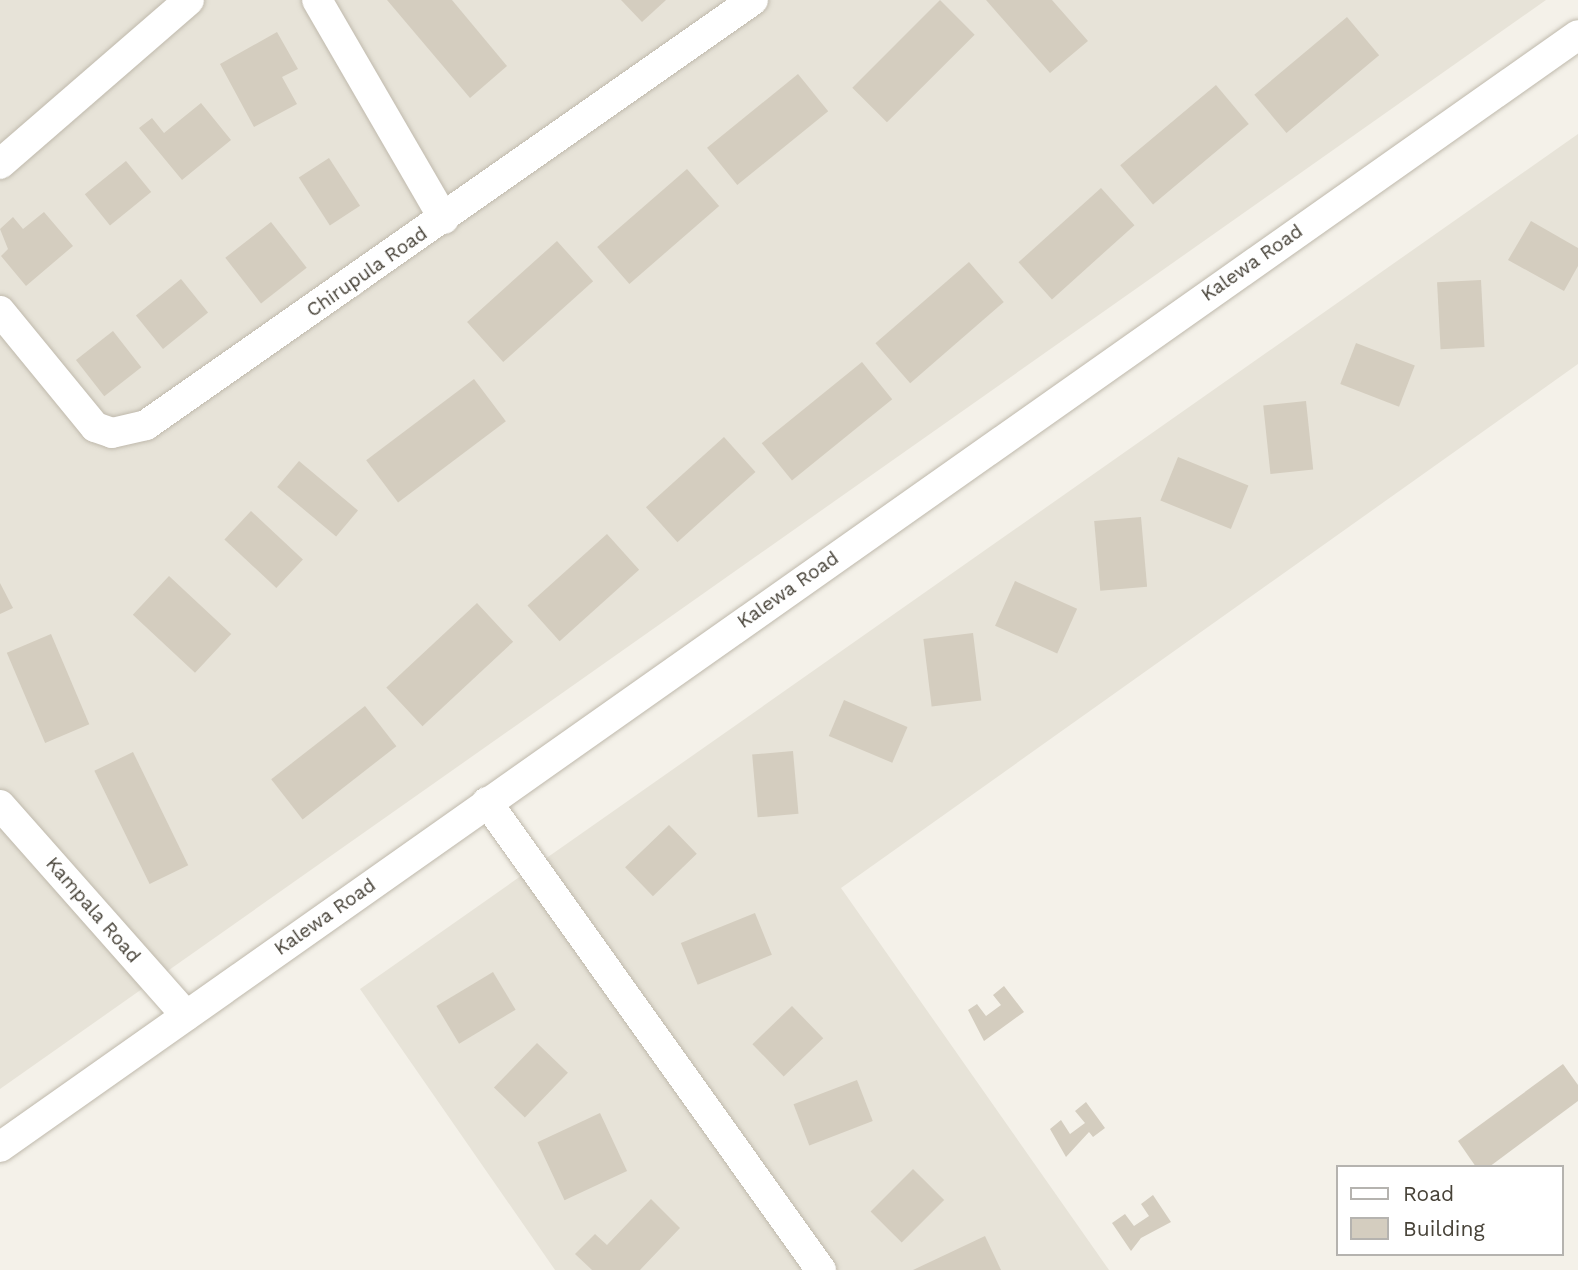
<!DOCTYPE html>
<style>
body{margin:0}
#map{position:relative;width:1578px;height:1270px;overflow:hidden;background:#f4f1e9;font-family:"Work Sans",sans-serif}
div>[style]{position:absolute}
[style*='--x']{left:calc(var(--x)*1px);top:calc(var(--y)*1px);width:calc(var(--w)*1px);rotate:calc(var(--a)*1deg)}
.residential>*{inset:0;background:#e7e3d8}
.building>*{inset:0;background:#d4cdbf;transform-origin:0 0}
.roads{filter:drop-shadow(0 0 2px #bfb9ac) drop-shadow(0 0 2px #bfb9ac)}
.street>*{height:30px;margin:-15px;padding:0 15px;transform-origin:15px;border-radius:15px;background:#fff}
span{translate:-50% -50%;white-space:nowrap;text-align:center;line-height:1.15;-webkit-text-stroke:7px #fff;paint-order:stroke}
.street-label{font-size:19px;color:#474238}
.legend{position:absolute;left:1336px;top:1165px;width:228px;height:91px;box-sizing:border-box;background:#fff;border:2px solid #b5b3af;margin:0;padding:9px 12px;list-style:none;font-size:21px;color:#474238}
.legend li{display:flex;align-items:center;gap:14px;height:35px}
.legend b{width:35px;border:2px solid #b5b3af}
</style>
<div id="map">
<div class="residential">
<i style="clip-path:polygon(0 0,1546px 0,0 1089px)"></i>
<i style="clip-path:polygon(1578px 134px,1578px 364px,841px 888px,1109px 1270px,555px 1270px,360px 989px)"></i>
</div>
<div class="building">
<i style="clip-path:polygon(387px 0,452px 0,507px 66px,470px 98px)"></i>
<i style="clip-path:polygon(621px 0,666px 0,642px 22px)"></i>
<i style="left:940px;top:0;width:49px;height:124px;rotate:45deg"></i>
<i style="clip-path:polygon(986px 0,1052px 0,1088px 41px,1050px 73px)"></i>
<i style="left:1347px;top:17px;width:50px;height:121px;rotate:50deg"></i>
<i style="clip-path:polygon(277px 32px,298px 69px,282px 77px,297px 104px,254px 127px,220px 64px)"></i>
<i style="left:798px;top:74px;width:48px;height:117px;rotate:51deg"></i>
<i style="left:1216px;top:85px;width:51px;height:125px;rotate:50deg"></i>
<i style="clip-path:polygon(201px 103px,231px 140px,182px 180px,139px 128px,152px 118px,164px 133px)"></i>
<i style="left:329px;top:158px;width:57px;height:36px;rotate:57deg"></i>
<i style="left:126px;top:161px;width:40px;height:53px;rotate:51deg"></i>
<i style="left:687px;top:169px;width:49px;height:119px;rotate:49deg"></i>
<i style="left:1101px;top:188px;width:50px;height:111px;rotate:48deg"></i>
<i style="clip-path:polygon(44px 212px,73px 246px,26px 286px,1px 256px,8px 249px,0 229px,13px 217px,23px 229px)"></i>
<i style="clip-path:polygon(1531px 221px,1578px 248px,1578px 266px,1564px 291px,1508px 260px)"></i>
<i style="left:271px;top:222px;width:58px;height:58px;rotate:52deg"></i>
<i style="left:557px;top:241px;width:54px;height:121px;rotate:48deg"></i>
<i style="left:969px;top:262px;width:53px;height:124px;rotate:49deg"></i>
<i style="left:181px;top:279px;width:43px;height:58px;rotate:51deg"></i>
<i style="left:1481px;top:280px;width:67px;height:44px;rotate:87deg"></i>
<i style="left:113px;top:331px;width:46px;height:47px;rotate:52deg"></i>
<i style="left:1356px;top:343px;width:63px;height:44px;rotate:21deg"></i>
<i style="left:862px;top:362px;width:48px;height:129px;rotate:51deg"></i>
<i style="left:474px;top:379px;width:53px;height:135px;rotate:53deg"></i>
<i style="left:1306px;top:401px;width:69px;height:43px;rotate:84deg"></i>
<i style="left:724px;top:437px;width:47px;height:105px;rotate:48deg"></i>
<i style="left:1178px;top:457px;width:76px;height:47px;rotate:22deg"></i>
<i style="left:299px;top:461px;width:77px;height:34px;rotate:40deg"></i>
<i style="left:251px;top:511px;width:71px;height:39px;rotate:43deg"></i>
<i style="left:1141px;top:517px;width:70px;height:47px;rotate:85deg"></i>
<i style="left:607px;top:534px;width:48px;height:107px;rotate:48deg"></i>
<i style="left:169px;top:576px;width:85px;height:53px;rotate:43deg"></i>
<i style="left:1015px;top:581px;width:68px;height:49px;rotate:24deg"></i>
<i style="clip-path:polygon(0 583px,13px 608px,0 614px)"></i>
<i style="left:477px;top:603px;width:53px;height:124px;rotate:47deg"></i>
<i style="left:973px;top:633px;width:68px;height:50px;rotate:83deg"></i>
<i style="left:51px;top:634px;width:98px;height:48px;rotate:67deg"></i>
<i style="left:844px;top:700px;width:69px;height:39px;rotate:23deg"></i>
<i style="left:365px;top:706px;width:51px;height:119px;rotate:52deg"></i>
<i style="left:793px;top:751px;width:63px;height:41px;rotate:85deg"></i>
<i style="left:133px;top:752px;width:126px;height:43px;rotate:64deg"></i>
<i style="left:669px;top:825px;width:40px;height:61px;rotate:46deg"></i>
<i style="left:755px;top:913px;width:45px;height:80px;rotate:68deg"></i>
<i style="left:493px;top:972px;width:44px;height:66px;rotate:59deg"></i>
<i style="clip-path:polygon(1004px 986px,1024px 1012px,984px 1041px,968px 1010px,977px 1004px,986px 1016px,1001px 1005px,993px 995px)"></i>
<i style="left:792px;top:1006px;width:45px;height:55px;rotate:46deg"></i>
<i style="left:537px;top:1043px;width:43px;height:62px;rotate:44deg"></i>
<i style="clip-path:polygon(1563px 1064px,1578px 1085px,1578px 1101px,1489px 1167px,1476px 1167px,1458px 1141px)"></i>
<i style="left:857px;top:1080px;width:44px;height:68px;rotate:69deg"></i>
<i style="clip-path:polygon(1086px 1102px,1105px 1128px,1093px 1137px,1089px 1132px,1066px 1157px,1050px 1129px,1061px 1120px,1070px 1134px,1085px 1123px,1075px 1111px)"></i>
<i style="left:600px;top:1113px;width:64px;height:69px;rotate:65deg"></i>
<i style="left:913px;top:1169px;width:44px;height:60px;rotate:45deg"></i>
<i style="clip-path:polygon(1153px 1195px,1171px 1222px,1141px 1238px,1131px 1251px,1112px 1223px,1125px 1214px,1134px 1226px,1149px 1216px,1141px 1204px)"></i>
<i style="clip-path:polygon(651px 1199px,680px 1228px,640px 1270px,592px 1270px,575px 1254px,595px 1234px,607px 1245px)"></i>
<i style="clip-path:polygon(985px 1236px,1001px 1270px,913px 1270px)"></i>
</div>
<div class="roads">
<div class="street">
<i style="--x:317;--y:0;--w:253;--a:59.9"></i>
<i style="--x:0;--y:164;--w:250;--a:-40.9"></i>
<i style="--x:0;--y:311;--w:150;--a:50.7"></i>
<i style="--x:95;--y:427;--w:18;--a:19"></i>
<i style="--x:112;--y:433;--w:35;--a:-13"></i>
<i style="--x:146;--y:425;--w:741;--a:-35"></i>
<i style="--x:487;--y:802;--w:575;--a:54.49"></i>
<i style="--x:0;--y:805;--w:281;--a:48.5"></i>
<i style="--x:0;--y:1147;--w:1930;--a:-35.17"></i>
</div>
</div>
<div class="street-label">
<span style="left:1252px;top:263px;rotate:-35deg">Kalewa Road</span>
<span style="left:367px;top:272px;rotate:-35deg">Chirupula Road</span>
<span style="left:788px;top:590px;rotate:-35deg">Kalewa Road</span>
<span style="left:93px;top:910px;rotate:49deg">Kampala Road</span>
<span style="left:325px;top:917px;rotate:-35deg">Kalewa Road</span>
</div>
<ul class="legend">
<li><b style="height:9px;background:#fff"></b>Road</li>
<li><b style="height:19px;background:#d4cdbf"></b>Building</li>
</ul>
</div>
